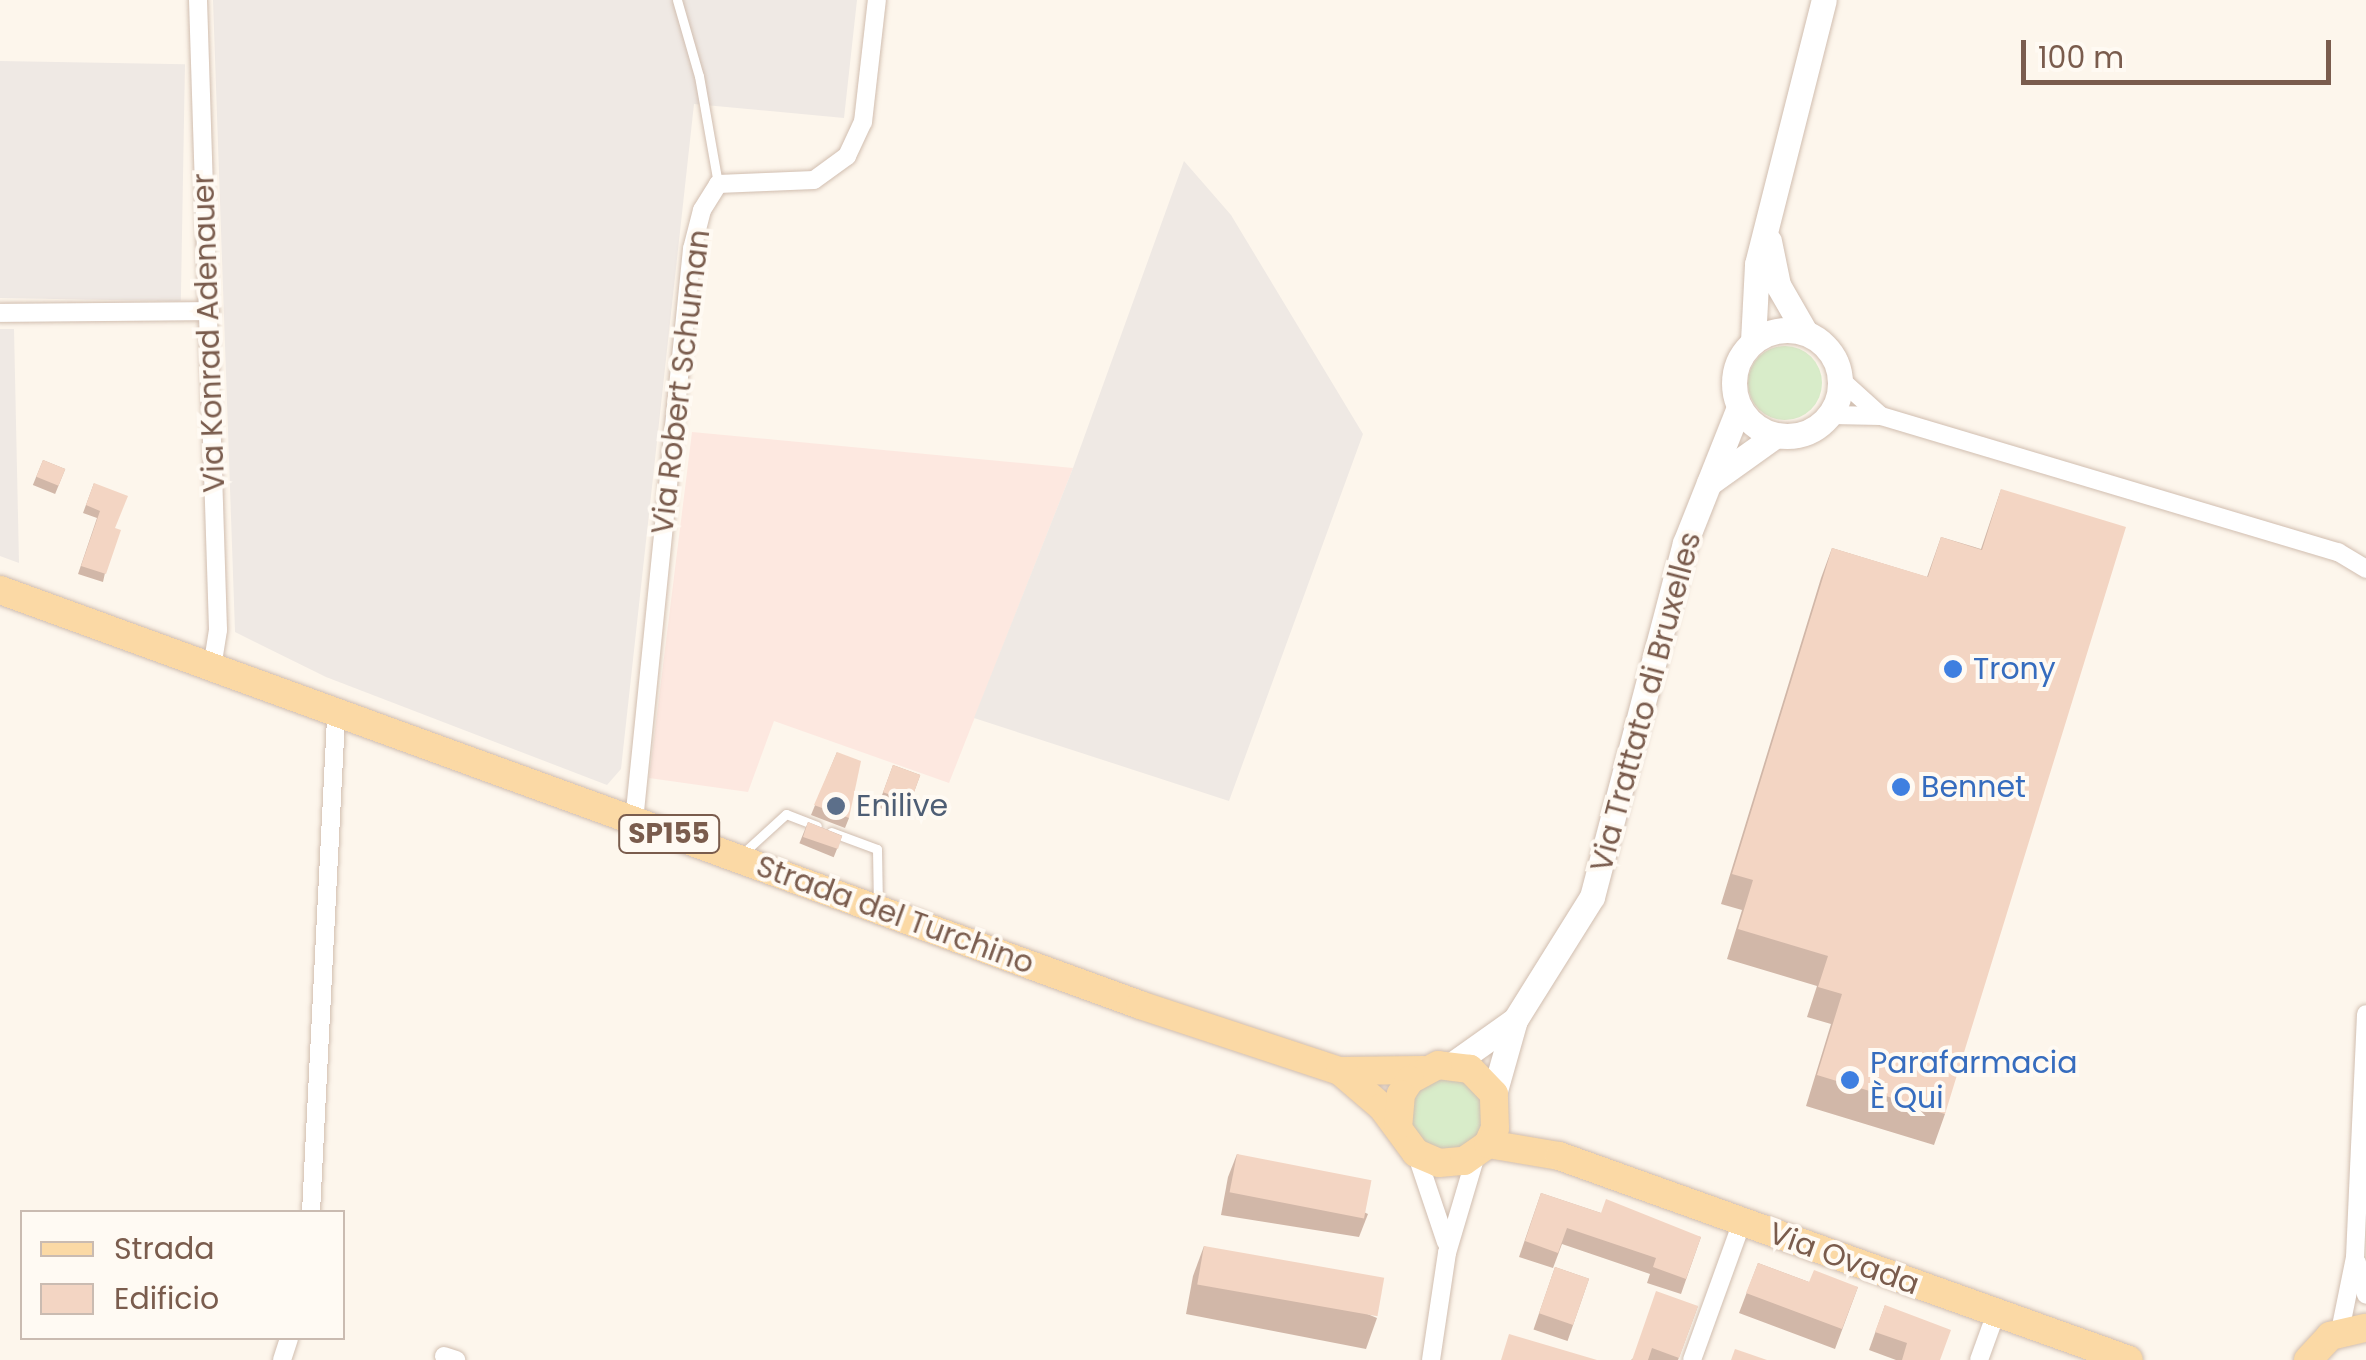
<!DOCTYPE html>
<meta charset="utf-8">
<style>
body{margin:0}
#map{position:relative;width:2366px;height:1360px;overflow:hidden;background:#fdf6ec;font-family:Poppins,sans-serif}
div>[style]{position:absolute}
[style*='--x']{left:calc(var(--x)*1px);top:calc(var(--y)*1px);width:calc(var(--w)*1px);rotate:calc(var(--a)*1deg)}
.commercial>*{inset:0;background:#fde8e0}
.industrial>*{inset:0;background:#efe9e4;transform-origin:0 0}
.green>*{inset:0;background:#d8ecc9}
.round{border-radius:50%}
.roads{filter:drop-shadow(0 0 2px #d1beb0) drop-shadow(0 0 2px #d1beb0)}
.lane>*{height:9px;margin:-4.5px;padding:0 4.5px;transform-origin:4.5px;border-radius:4.5px;background:#fff}
.street>*{height:18px;margin:-9px;padding:0 9px;transform-origin:9px;border-radius:9px;background:#fff}
.secondary>*{height:25px;margin:-12.5px;padding:0 12.5px;transform-origin:12.5px;border-radius:12.5px;background:#fff}
.secondary>.ring{margin:-12.5px;padding:0;box-sizing:content-box;background:none;border:25px solid #fff;border-radius:50%}
.primary>*{height:28px;margin:-14px;padding:0 14px;transform-origin:14px;border-radius:14px;background:#fbd9a5}
.wall>*{inset:0;background:#d1b7a8;transform-origin:0 0}
.building>*{inset:0;background:#f3d5c3;transform-origin:0 0}
.dots>*{width:28px;height:28px;translate:-50% -50%;box-sizing:border-box;border:5px solid #fffaf3;border-radius:50%}
span{translate:-50% -50%;white-space:nowrap;text-align:center;line-height:1.15;-webkit-text-stroke:8px #fffaf3;paint-order:stroke}
.shield-label span{padding:2px 8px;background:#fffaf3;border:2px solid;border-radius:8px;-webkit-text-stroke-width:0}
.shield-label{font-size:28px;color:#7a5c4d;font-weight:700}
.street-label{font-size:30px;color:#7a5c4d}
.shop-label{font-size:30px;color:#366cbe}
.left{translate:0 -50%;text-align:left}
.service-label{font-size:30px;color:#4e5e75}
.legend{position:absolute;left:20px;top:1210px;width:325px;height:130px;box-sizing:border-box;background:#fffaf3;border:2px solid #cabbb1;margin:0;padding:12px 18px;list-style:none;font-size:30px;color:#7a5c4d}
.legend li{display:flex;align-items:center;gap:20px;height:50px}
.legend b{width:50px;border:2px solid #cabbb1}
.scale{position:absolute;left:2021px;top:40px;width:310px;height:45px;box-sizing:border-box;border:5px solid #7a5c4d;border-top:0;padding-left:12px;font-size:30px;line-height:35px;white-space:nowrap;color:#7a5c4d;-webkit-text-stroke:8px #fffaf3;paint-order:stroke}
</style>
<div id="map">
<div class="commercial">
<i style="clip-path:polygon(692px 432px,1073px 468px,949px 783px,774px 721px,748px 792px,649px 778px)"></i>
</div>
<div class="industrial">
<i style="clip-path:polygon(213px 0,857px 0,844px 118px,694px 104px,621px 769px,607px 785px,326px 677px,235px 632px)"></i>
<i style="left:0;top:61px;width:185px;height:237px;rotate:1deg"></i>
<i style="clip-path:polygon(1184px 161px,1231px 215px,1363px 434px,1229px 801px,974px 718px,1073px 468px)"></i>
<i style="clip-path:polygon(0 329px,14px 329px,19px 563px,0 556px)"></i>
</div>
<div class="green">
<i class="round" style="left:1748px;top:346px;width:74px;height:74px"></i>
<i class="round" style="left:1409px;top:1076px;width:76px;height:76px"></i>
</div>
<div class="roads">
<div class="lane">
<i style="--x:677;--y:0;--w:79;--a:73.9"></i>
<i style="--x:699;--y:76;--w:110;--a:80"></i>
<i style="--x:831;--y:832;--w:49;--a:20.3"></i>
<i style="--x:877;--y:849;--w:56;--a:89"></i>
<i style="--x:741;--y:855;--w:61;--a:-42.3"></i>
<i style="--x:786;--y:814;--w:33;--a:21"></i>
</div>
<div class="street">
<i style="--x:198;--y:0;--w:630;--a:88.18"></i>
<i style="--x:218;--y:630;--w:36;--a:99"></i>
<i style="--x:0;--y:313;--w:210;--a:-0.5"></i>
<i style="--x:1841;--y:380;--w:54;--a:42"></i>
<i style="--x:1831;--y:415;--w:50;--a:1.1"></i>
<i style="--x:1881;--y:416;--w:477;--a:16.6"></i>
<i style="--x:2338;--y:552;--w:33;--a:31"></i>
<i style="--x:634;--y:821;--w:575;--a:-84.21"></i>
<i style="--x:692;--y:249;--w:40;--a:-75.6"></i>
<i style="--x:702;--y:210;--w:31;--a:-58"></i>
<i style="--x:718;--y:184;--w:96;--a:-2.4"></i>
<i style="--x:814;--y:180;--w:41;--a:-36"></i>
<i style="--x:847;--y:156;--w:38;--a:-65"></i>
<i style="--x:863;--y:122;--w:123;--a:-83.5"></i>
<i style="--x:1416;--y:1153;--w:94;--a:71.4"></i>
<i style="--x:311;--y:1212;--w:500;--a:-87.1"></i>
<i style="--x:2357;--y:1263;--w:33;--a:74"></i>
<i style="--x:2340;--y:1331;--w:76;--a:-78.5"></i>
<i style="--x:2355;--y:1257;--w:243;--a:-87.4"></i>
<i style="--x:444;--y:1356;--w:13;--a:18"></i>
<i style="--x:282;--y:1360;--w:23;--a:-72"></i>
<i style="--x:1431;--y:1360;--w:108;--a:-81.5"></i>
<i style="--x:1447;--y:1253;--w:102;--a:-73.5"></i>
<i style="--x:1692;--y:1360;--w:147;--a:-70.1"></i>
<i style="--x:1979;--y:1360;--w:50;--a:-70.1"></i>
</div>
<div class="secondary">
<i style="--x:1769;--y:241;--w:45;--a:78.4"></i>
<i style="--x:1778;--y:285;--w:54;--a:60.1"></i>
<i class="ring" style="left:1734px;top:330px;width:81px;height:81px"></i>
<i style="--x:1753;--y:341;--w:77;--a:-87"></i>
<i style="--x:1757;--y:264;--w:272;--a:-75.8"></i>
<i style="--x:1709;--y:483;--w:82;--a:-35.6"></i>
<i style="--x:1453;--y:1064;--w:76;--a:-35.4"></i>
<i style="--x:1515;--y:1020;--w:145;--a:-58"></i>
<i style="--x:1592;--y:897;--w:366;--a:-75.3"></i>
<i style="--x:1685;--y:543;--w:146;--a:-68.3"></i>
<i style="--x:1494;--y:1094;--w:77;--a:-74.2"></i>
</div>
<div class="primary">
<i style="--x:0;--y:590;--w:1213;--a:20"></i>
<i style="--x:1140;--y:1005;--w:211;--a:18.3"></i>
<i style="--x:1340;--y:1071;--w:83;--a:-0.7"></i>
<i style="--x:1340;--y:1071;--w:55;--a:40.6"></i>
<i style="--x:1382;--y:1107;--w:57;--a:53.5"></i>
<i style="--x:1416;--y:1153;--w:25;--a:23"></i>
<i style="--x:1439;--y:1163;--w:25;--a:-5"></i>
<i style="--x:1464;--y:1161;--w:29;--a:-35"></i>
<i style="--x:1488;--y:1144;--w:17;--a:-66"></i>
<i style="--x:1495;--y:1128;--w:34;--a:-92"></i>
<i style="--x:1494;--y:1094;--w:35;--a:-134"></i>
<i style="--x:1470;--y:1069;--w:32;--a:-173"></i>
<i style="--x:1438;--y:1065;--w:32;--a:152"></i>
<i style="--x:1410;--y:1080;--w:17;--a:123"></i>
<i style="--x:1401;--y:1094;--w:32;--a:95"></i>
<i style="--x:1488;--y:1144;--w:72;--a:9.6"></i>
<i style="--x:1559;--y:1156;--w:605;--a:19.69"></i>
<i style="--x:2308;--y:1360;--w:33;--a:-47"></i>
<i style="--x:2330;--y:1336;--w:37;--a:-13"></i>
</div>
</div>
<div class="wall">
<i style="left:43px;top:460px;width:24px;height:27px;rotate:22deg"></i>
<i style="clip-path:polygon(94px 483px,115px 528px,103px 582px,78px 574px,97px 518px,83px 513px)"></i>
<i style="clip-path:polygon(2001px 489px,1945px 1114px,1934px 1145px,1806px 1106px,1831px 1024px,1807px 1017px,1817px 986px,1727px 959px,1742px 910px,1721px 904px,1821px 578px,1832px 548px,1927px 577px,1941px 537px,1981px 549px)"></i>
<i style="clip-path:polygon(837px 752px,849px 818px,845px 828px,811px 815px)"></i>
<i style="left:893px;top:765px;width:29px;height:45px;rotate:20deg"></i>
<i style="left:808px;top:822px;width:37px;height:23px;rotate:22deg"></i>
<i style="clip-path:polygon(1237px 1154px,1368px 1214px,1359px 1237px,1221px 1215px,1228px 1177px)"></i>
<i style="clip-path:polygon(1541px 1193px,1601px 1213px,1701px 1237px,1681px 1294px,1647px 1283px,1650px 1274px,1562px 1244px,1553px 1268px,1519px 1257px)"></i>
<i style="clip-path:polygon(1204px 1246px,1377px 1318px,1366px 1349px,1186px 1314px,1193px 1276px)"></i>
<i style="clip-path:polygon(1758px 1263px,1809px 1282px,1858px 1287px,1835px 1349px,1739px 1313px)"></i>
<i style="left:1555px;top:1267px;width:36px;height:66px;rotate:19deg"></i>
<i style="clip-path:polygon(1885px 1305px,1940px 1360px,1896px 1360px,1869px 1350px)"></i>
<i style="clip-path:polygon(1698px 1306px,1678px 1360px,1631px 1360px)"></i>
</div>
<div class="building">
<i style="left:43px;top:460px;width:24px;height:18px;rotate:22deg"></i>
<i style="clip-path:polygon(94px 483px,128px 496px,115px 528px,121px 530px,106px 574px,81px 566px,100px 511px,86px 505px)"></i>
<i style="clip-path:polygon(2001px 489px,2126px 527px,1945px 1114px,1817px 1075px,1842px 994px,1818px 987px,1828px 956px,1738px 929px,1753px 880px,1732px 874px,1832px 548px,1928px 577px,1941px 537px,1982px 550px)"></i>
<i style="clip-path:polygon(837px 752px,861px 761px,849px 818px,814px 805px)"></i>
<i style="left:893px;top:765px;width:29px;height:29px;rotate:20deg"></i>
<i style="clip-path:polygon(808px 822px,842px 836px,838px 849px,803px 837px)"></i>
<i style="left:1237px;top:1154px;width:137px;height:39px;rotate:11deg"></i>
<i style="clip-path:polygon(1541px 1193px,1601px 1213px,1606px 1199px,1701px 1237px,1686px 1279px,1653px 1267px,1656px 1258px,1567px 1228px,1558px 1253px,1525px 1241px)"></i>
<i style="left:1204px;top:1246px;width:183px;height:39px;rotate:10deg"></i>
<i style="clip-path:polygon(1758px 1263px,1809px 1282px,1814px 1270px,1858px 1287px,1842px 1329px,1746px 1293px)"></i>
<i style="left:1555px;top:1267px;width:36px;height:49px;rotate:19deg"></i>
<i style="clip-path:polygon(1656px 1291px,1698px 1306px,1679px 1358px,1652px 1348px,1648px 1360px,1632px 1360px)"></i>
<i style="clip-path:polygon(1885px 1305px,1951px 1330px,1940px 1360px,1902px 1360px,1907px 1343px,1875px 1332px)"></i>
<i style="clip-path:polygon(1509px 1334px,1597px 1360px,1501px 1360px)"></i>
<i style="clip-path:polygon(1735px 1349px,1767px 1360px,1731px 1360px)"></i>
</div>
<div class="dots">
<i style="left:1953px;top:669px;background:#3f7fe0"></i>
<i style="left:1901px;top:787px;background:#3f7fe0"></i>
<i style="left:836px;top:806px;background:#5c6f8a"></i>
<i style="left:1850px;top:1080px;background:#3f7fe0"></i>
</div>
<div class="shield-label">
<span style="left:669px;top:834px">SP155</span>
</div>
<div class="street-label">
<span style="left:209px;top:333px;rotate:-92deg">Via Konrad Adenauer</span>
<span style="left:681px;top:382px;rotate:-83deg">Via Robert Schuman</span>
<span style="left:1646px;top:702px;rotate:-75deg">Via Trattato di Bruxelles</span>
<span style="left:895px;top:915px;rotate:20deg">Strada del Turchino</span>
<span style="left:1844px;top:1259px;rotate:20deg">Via Ovada</span>
</div>
<div class="shop-label">
<span class="left" style="left:1973px;top:669px">Trony</span>
<span class="left" style="left:1921px;top:787px">Bennet</span>
<span class="left" style="left:1870px;top:1080px">Parafarmacia<br>È Qui</span>
</div>
<div class="service-label">
<span class="left" style="left:856px;top:806px">Enilive</span>
</div>
<ul class="legend">
<li><b style="height:12px;background:#fbd9a5"></b>Strada</li>
<li><b style="height:28px;background:#f3d5c3"></b>Edificio</li>
</ul>
<div class="scale">100 m</div>
</div>
